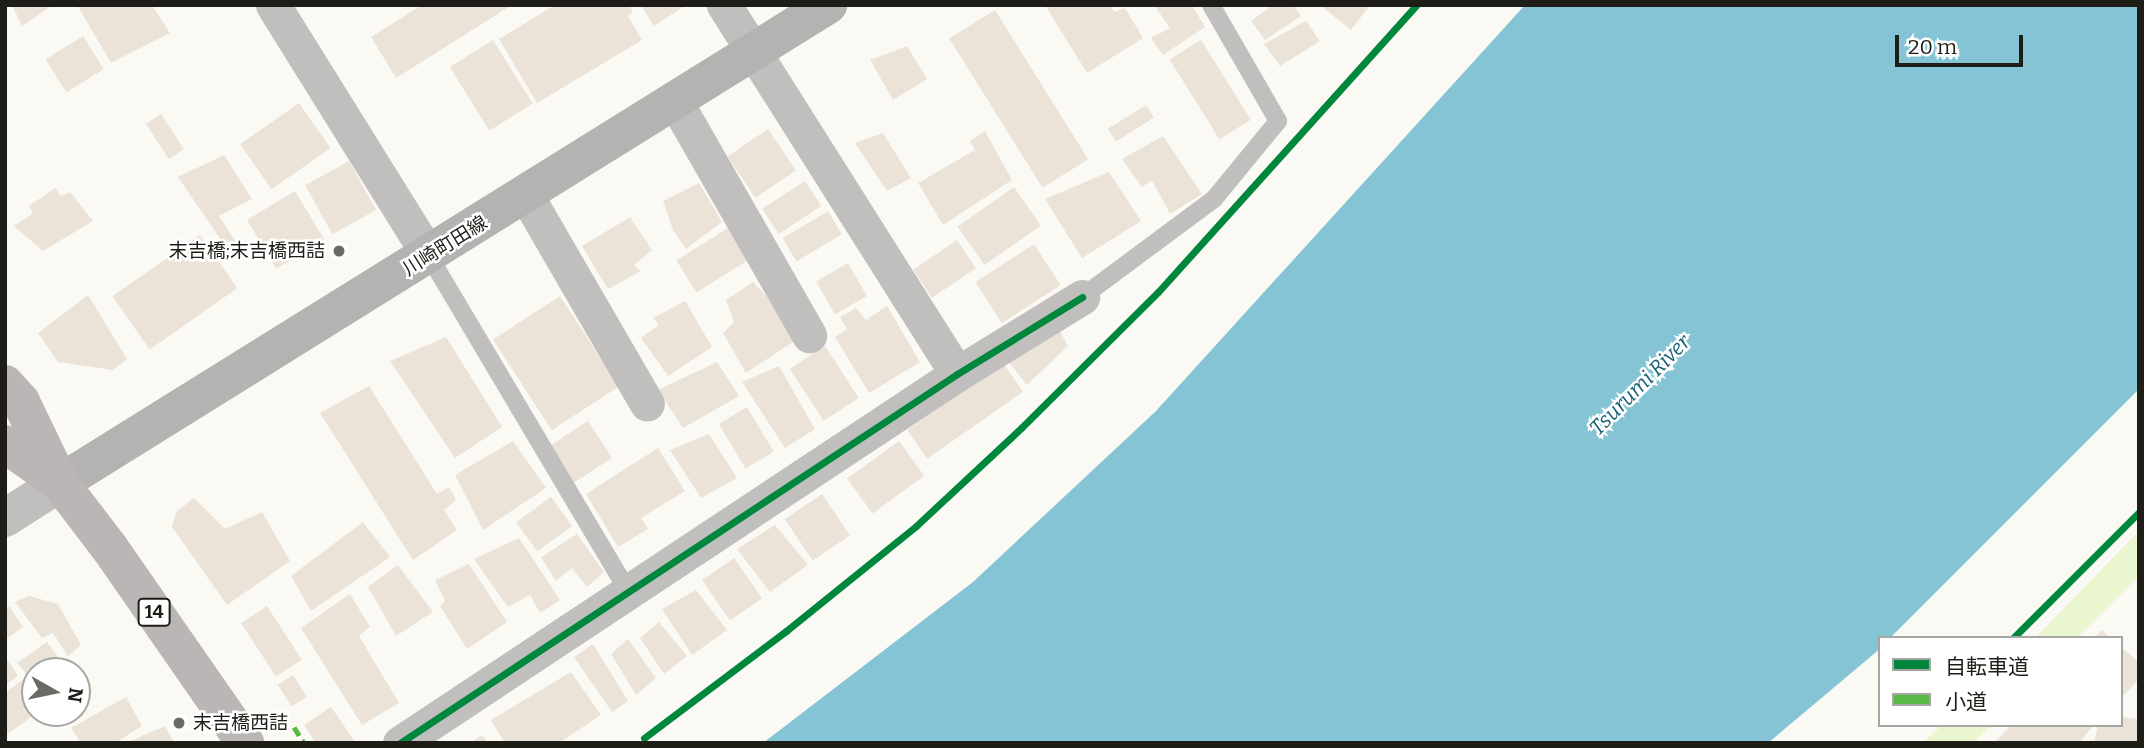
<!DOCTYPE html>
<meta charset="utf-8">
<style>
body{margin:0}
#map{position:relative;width:2144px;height:748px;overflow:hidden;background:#faf9f4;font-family:Bitter,"Noto Sans JP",serif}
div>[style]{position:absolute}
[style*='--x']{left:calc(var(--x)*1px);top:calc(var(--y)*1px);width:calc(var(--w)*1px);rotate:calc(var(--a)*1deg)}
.green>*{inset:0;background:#eaf6cf}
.water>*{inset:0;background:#85c4d5}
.building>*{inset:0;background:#ece3d8;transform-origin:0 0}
.service>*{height:18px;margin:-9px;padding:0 9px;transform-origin:9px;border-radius:9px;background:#c1bebe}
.minor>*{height:35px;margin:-17.5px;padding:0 17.5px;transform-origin:17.5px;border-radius:17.5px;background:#c1bebe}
.tertiary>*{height:38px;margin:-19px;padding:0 19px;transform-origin:19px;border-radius:19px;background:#c1bebe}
.secondary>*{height:38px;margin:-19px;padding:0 19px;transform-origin:19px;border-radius:19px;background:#b5b2b2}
.primary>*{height:38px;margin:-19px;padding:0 19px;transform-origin:19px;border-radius:19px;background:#b9b6b5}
.quiet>*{height:5px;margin-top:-2.5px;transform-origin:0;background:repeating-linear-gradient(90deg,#58b947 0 10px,transparent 0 15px)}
.cycleway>*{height:7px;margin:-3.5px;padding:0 3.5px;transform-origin:3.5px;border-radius:3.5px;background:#00873e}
.dots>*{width:19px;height:19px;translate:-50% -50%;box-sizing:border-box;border:4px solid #fff;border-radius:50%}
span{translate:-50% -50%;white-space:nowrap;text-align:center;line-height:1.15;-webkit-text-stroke:5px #fff;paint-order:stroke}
.shield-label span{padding:2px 5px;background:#fff;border:2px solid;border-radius:5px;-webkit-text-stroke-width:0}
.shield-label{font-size:18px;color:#1f1d17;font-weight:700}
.street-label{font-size:19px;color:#1f1d17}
.poi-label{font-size:19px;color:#1f1d17}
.right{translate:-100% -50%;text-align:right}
.left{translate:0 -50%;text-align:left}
.water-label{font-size:21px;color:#186174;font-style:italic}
.frame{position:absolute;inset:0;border:7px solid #1f1d17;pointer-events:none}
.legend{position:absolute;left:1878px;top:636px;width:245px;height:91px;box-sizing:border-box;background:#fff;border:2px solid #a5a5a2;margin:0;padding:9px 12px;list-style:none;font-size:21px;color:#1f1d17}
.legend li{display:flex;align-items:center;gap:14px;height:35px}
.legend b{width:35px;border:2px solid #a5a5a2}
.north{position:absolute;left:21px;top:657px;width:70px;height:70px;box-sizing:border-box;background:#fff;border:2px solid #a5a5a2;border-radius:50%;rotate:99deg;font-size:19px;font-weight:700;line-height:28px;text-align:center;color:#1f1d17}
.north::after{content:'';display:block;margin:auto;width:24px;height:32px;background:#6c6a64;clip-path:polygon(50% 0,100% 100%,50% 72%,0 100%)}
.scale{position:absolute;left:1895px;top:35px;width:128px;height:32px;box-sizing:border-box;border:4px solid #1f1d17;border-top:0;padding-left:9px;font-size:21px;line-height:24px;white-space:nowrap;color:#1f1d17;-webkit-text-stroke:5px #fff;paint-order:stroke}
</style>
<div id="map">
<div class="green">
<i style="clip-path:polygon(2139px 531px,2139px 576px,2077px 638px,2035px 638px)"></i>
<i style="clip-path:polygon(1942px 725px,1991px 725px,1973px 743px,1923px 743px)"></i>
</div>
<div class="water">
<i style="clip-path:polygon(1525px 5px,2139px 5px,2139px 389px,1890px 638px,1880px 638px,1880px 648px,1875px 653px,1768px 743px,763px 743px,973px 582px,1156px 411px)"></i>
</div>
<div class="building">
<i style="clip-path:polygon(12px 5px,53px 5px,22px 26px)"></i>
<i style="clip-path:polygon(77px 5px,152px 5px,170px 33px,111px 63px)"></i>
<i style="clip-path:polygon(422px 5px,512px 5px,396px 78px,371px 37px)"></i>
<i style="clip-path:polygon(555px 5px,629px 5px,633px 12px,628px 16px,642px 40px,537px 103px,499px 39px)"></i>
<i style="clip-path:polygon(641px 5px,686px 5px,654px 26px)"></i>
<i style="clip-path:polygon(1045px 5px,1110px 5px,1114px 12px,1125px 8px,1143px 38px,1087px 73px)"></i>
<i style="clip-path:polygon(1154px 5px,1192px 5px,1205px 27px,1163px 55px,1151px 38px,1170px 28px)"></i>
<i style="clip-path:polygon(1273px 5px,1293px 5px,1301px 16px,1265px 40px,1251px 21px)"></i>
<i style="clip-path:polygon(1320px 5px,1370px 5px,1351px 30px)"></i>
<i style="left:995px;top:10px;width:176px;height:54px;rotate:58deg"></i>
<i style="clip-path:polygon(1306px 21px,1320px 41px,1280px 66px,1264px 44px)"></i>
<i style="left:83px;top:36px;width:39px;height:44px;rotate:58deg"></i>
<i style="left:493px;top:40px;width:75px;height:51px;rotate:58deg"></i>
<i style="left:1201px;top:40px;width:94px;height:37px;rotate:58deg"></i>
<i style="clip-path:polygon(907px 46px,927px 79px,893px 100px,870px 60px)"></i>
<i style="left:299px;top:103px;width:55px;height:72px;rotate:55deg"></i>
<i style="left:1146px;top:105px;width:15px;height:45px;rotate:58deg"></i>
<i style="left:161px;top:114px;width:42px;height:18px;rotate:57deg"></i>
<i style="left:768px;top:129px;width:50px;height:49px;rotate:56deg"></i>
<i style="clip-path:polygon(985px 131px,1012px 180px,943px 225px,918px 183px,975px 150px,970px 141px)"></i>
<i style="clip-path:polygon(883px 133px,911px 178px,887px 191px,855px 143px)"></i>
<i style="clip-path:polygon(1163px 136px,1202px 194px,1170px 214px,1152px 180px,1142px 187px,1122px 159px)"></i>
<i style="clip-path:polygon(224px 155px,252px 199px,219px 216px,237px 244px,227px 249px,178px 177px)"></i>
<i style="left:349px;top:161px;width:56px;height:50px;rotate:61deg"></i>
<i style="clip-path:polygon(1109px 172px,1141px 221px,1082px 258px,1045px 199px)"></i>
<i style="left:805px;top:181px;width:30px;height:51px;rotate:57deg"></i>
<i style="clip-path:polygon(699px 183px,722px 222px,686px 249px,673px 230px,663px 201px)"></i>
<i style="left:1014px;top:187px;width:47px;height:69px;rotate:55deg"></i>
<i style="clip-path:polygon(55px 188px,61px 196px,70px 192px,93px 221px,43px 251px,14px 226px,33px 213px,29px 206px)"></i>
<i style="left:295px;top:191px;width:57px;height:56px;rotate:59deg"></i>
<i style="left:828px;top:211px;width:27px;height:53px;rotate:59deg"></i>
<i style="clip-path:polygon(630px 217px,652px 250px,634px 265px,641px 271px,608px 289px,582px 246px)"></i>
<i style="left:728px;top:228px;width:38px;height:61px;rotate:58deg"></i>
<i style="left:200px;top:235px;width:65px;height:107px;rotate:55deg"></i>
<i style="left:957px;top:240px;width:34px;height:53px;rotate:56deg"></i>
<i style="left:1034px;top:244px;width:49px;height:70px;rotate:57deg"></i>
<i style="left:848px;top:263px;width:38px;height:37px;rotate:60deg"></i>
<i style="clip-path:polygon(753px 282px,767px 297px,777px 297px,799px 338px,746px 373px,723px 333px,734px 322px,726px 300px)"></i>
<i style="clip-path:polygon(88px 295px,127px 359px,113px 370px,58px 362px,38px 333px)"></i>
<i style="left:560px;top:296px;width:108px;height:80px;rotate:57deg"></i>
<i style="clip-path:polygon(685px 301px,712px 347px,668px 376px,641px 338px,659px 325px,653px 318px)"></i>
<i style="clip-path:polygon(887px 306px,920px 362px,869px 393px,835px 337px,847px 329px,840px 317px,856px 308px,866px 320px)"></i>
<i style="clip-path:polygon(1058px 328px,1068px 346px,1027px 385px,1007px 360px)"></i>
<i style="clip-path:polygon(446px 337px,502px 427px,455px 458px,390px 361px)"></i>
<i style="left:825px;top:346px;width:62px;height:42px;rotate:57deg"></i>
<i style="clip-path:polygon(717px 362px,739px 396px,683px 428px,658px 390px)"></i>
<i style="left:1003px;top:363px;width:35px;height:117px;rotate:55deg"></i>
<i style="clip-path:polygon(779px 366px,815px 429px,785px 448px,742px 382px)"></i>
<i style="clip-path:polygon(369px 386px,437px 494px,449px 487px,456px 500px,444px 510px,457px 530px,413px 560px,320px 413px)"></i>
<i style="left:747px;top:407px;width:52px;height:33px;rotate:59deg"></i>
<i style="left:588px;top:421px;width:44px;height:46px;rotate:57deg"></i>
<i style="clip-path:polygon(709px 434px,737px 478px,701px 498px,670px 450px)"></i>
<i style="clip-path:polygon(513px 441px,546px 488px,483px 530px,455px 475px)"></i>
<i style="left:899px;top:441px;width:43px;height:64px;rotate:54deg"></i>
<i style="clip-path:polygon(658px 448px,685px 491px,641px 518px,648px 529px,618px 547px,586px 494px)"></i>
<i style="left:822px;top:494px;width:50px;height:45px;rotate:56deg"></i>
<i style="left:551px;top:497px;width:36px;height:43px;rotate:54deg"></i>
<i style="clip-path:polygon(194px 498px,225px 529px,262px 512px,290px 561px,227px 605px,172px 527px,176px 512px)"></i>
<i style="clip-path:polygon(363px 522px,390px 557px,311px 611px,291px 576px)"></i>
<i style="clip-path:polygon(775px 525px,808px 565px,770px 592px,737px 549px)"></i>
<i style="clip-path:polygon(577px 534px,604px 572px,587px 587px,572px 568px,556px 581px,541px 557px)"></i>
<i style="clip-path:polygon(519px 538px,560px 600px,540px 613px,530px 595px,508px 607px,474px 559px)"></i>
<i style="left:734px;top:558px;width:49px;height:39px;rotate:55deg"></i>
<i style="clip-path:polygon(469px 564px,507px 622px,467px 649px,440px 606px,445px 601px,435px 580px)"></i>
<i style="clip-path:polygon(398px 565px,433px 612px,396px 636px,368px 587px)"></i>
<i style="clip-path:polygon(696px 590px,727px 630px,692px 655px,662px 609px)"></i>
<i style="clip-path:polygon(350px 594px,370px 627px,359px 636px,399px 703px,362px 725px,301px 628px)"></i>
<i style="clip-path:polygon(29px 596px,58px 604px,81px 645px,68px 656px,53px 633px,42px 638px,15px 602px)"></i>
<i style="clip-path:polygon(9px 606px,23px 627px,5px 640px,5px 609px)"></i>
<i style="left:267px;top:606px;width:64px;height:31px;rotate:57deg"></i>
<i style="clip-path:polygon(659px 622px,687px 656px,664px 674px,640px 638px)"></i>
<i style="clip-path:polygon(2102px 630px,2111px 638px,2094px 638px)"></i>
<i style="clip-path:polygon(628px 639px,656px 678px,636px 695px,611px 654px)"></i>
<i style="clip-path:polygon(47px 642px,68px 671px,35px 671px,35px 714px,5px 736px,5px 693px,28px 676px,17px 663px)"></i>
<i style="clip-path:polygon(593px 644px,628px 701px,612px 712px,574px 657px)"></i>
<i style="clip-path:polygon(2121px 647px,2139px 662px,2139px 679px,2121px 698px)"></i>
<i style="clip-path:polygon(5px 656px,18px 676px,5px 685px)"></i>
<i style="clip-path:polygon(571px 672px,601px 715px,559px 743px,505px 743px,491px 720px)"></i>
<i style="left:293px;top:675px;width:26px;height:18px;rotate:58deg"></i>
<i style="clip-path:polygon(126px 697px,142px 726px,115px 743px,81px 743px,71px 728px)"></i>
<i style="clip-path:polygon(331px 707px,356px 743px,316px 743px,304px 725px)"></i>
<i style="clip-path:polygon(2121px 717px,2139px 719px,2139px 743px,2094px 743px,2098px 725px,2121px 725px)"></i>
<i style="clip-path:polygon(2011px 725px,2094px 725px,2079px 743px,1994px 743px)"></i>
<i style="clip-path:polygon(165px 726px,174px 743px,126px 743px)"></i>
<i style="clip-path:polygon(482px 735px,488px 743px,470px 743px)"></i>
</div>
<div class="service">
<i style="--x:429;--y:256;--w:388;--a:59.3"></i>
<i style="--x:1082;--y:297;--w:164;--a:-36.6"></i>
<i style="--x:1214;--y:199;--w:101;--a:-50.6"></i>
<i style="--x:1278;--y:121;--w:134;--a:-120"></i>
</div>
<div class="minor">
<i style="--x:273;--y:5;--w:296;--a:58.1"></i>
<i style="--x:724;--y:5;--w:436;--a:57.7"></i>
<i style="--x:675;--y:101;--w:270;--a:60.2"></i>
<i style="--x:526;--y:195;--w:241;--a:59.9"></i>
<i style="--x:400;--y:743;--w:668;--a:-33.52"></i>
<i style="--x:957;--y:374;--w:147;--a:-31.6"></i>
</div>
<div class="tertiary">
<i style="--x:5;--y:518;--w:65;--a:-32.5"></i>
</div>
<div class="secondary">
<i style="--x:60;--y:483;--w:905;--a:-31.9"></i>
</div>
<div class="primary">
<i style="--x:5;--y:384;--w:24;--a:48"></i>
<i style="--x:21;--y:402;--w:90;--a:64.3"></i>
<i style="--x:60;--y:483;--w:81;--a:52.6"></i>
<i style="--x:109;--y:547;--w:239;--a:55.2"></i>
<i style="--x:5;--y:444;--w:66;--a:35.1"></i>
</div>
<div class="quiet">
<i style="--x:294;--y:727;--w:19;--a:58"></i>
</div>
<div class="cycleway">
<i style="--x:2013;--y:638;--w:178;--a:-45"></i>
<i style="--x:644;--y:738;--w:178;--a:-37"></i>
<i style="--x:786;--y:631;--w:167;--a:-38.9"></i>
<i style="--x:916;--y:526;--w:144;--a:-43"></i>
<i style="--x:1021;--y:428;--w:193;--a:-44.8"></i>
<i style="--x:1158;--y:292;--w:386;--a:-48"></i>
<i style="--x:400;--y:743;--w:668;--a:-33.52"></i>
<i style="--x:957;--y:374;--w:147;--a:-31.6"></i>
</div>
<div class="dots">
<i style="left:339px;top:251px;background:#6c6a64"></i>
<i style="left:179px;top:723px;background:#6c6a64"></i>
</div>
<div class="shield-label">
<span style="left:154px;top:612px">14</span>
</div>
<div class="street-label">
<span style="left:445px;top:246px;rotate:-32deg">川崎町田線</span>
</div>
<div class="poi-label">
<span class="right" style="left:325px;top:251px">末吉橋;末吉橋西詰</span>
<span class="left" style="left:193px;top:723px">末吉橋西詰</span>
</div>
<div class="water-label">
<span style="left:1640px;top:385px;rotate:-45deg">Tsurumi River</span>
</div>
<div class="frame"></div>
<ul class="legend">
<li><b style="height:9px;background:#00873e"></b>自転車道</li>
<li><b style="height:9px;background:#58b947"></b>小道</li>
</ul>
<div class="north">N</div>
<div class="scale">20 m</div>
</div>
